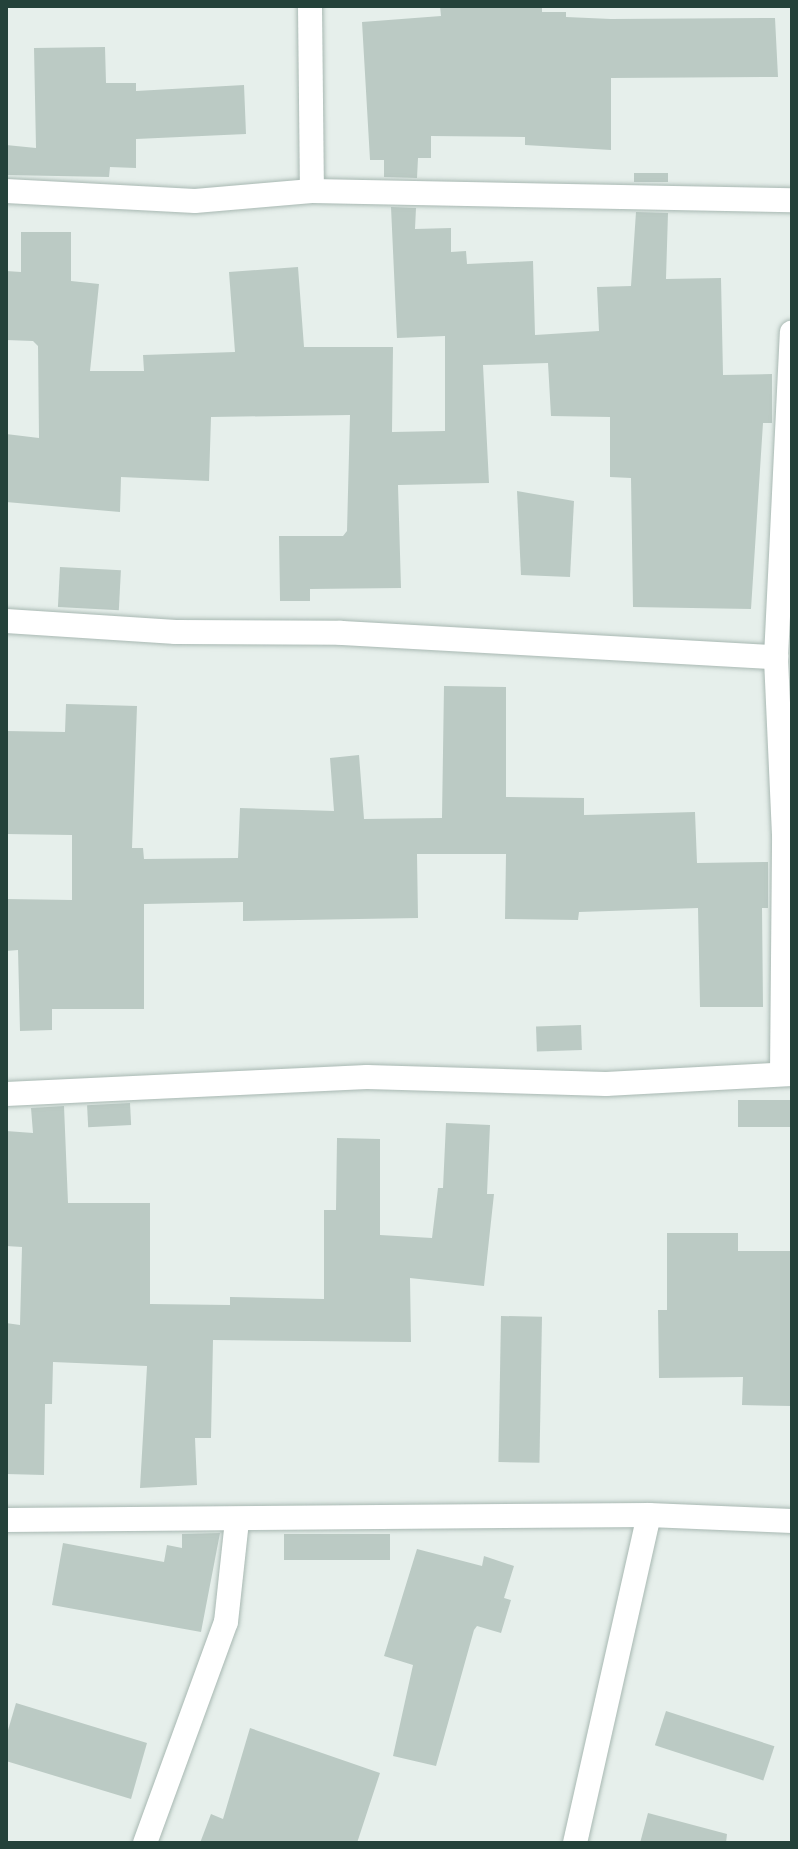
<!DOCTYPE html>
<style>
body{margin:0}
#map{position:relative;width:798px;height:1849px;overflow:hidden;background:#e6efeb;font-family:"Alegreya Sans",sans-serif}
div>[style]{position:absolute}
[style*='--x']{left:calc(var(--x)*1px);top:calc(var(--y)*1px);width:calc(var(--w)*1px);rotate:calc(var(--a)*1deg)}
.building>*{inset:0;background:#bbcac4;transform-origin:0 0}
.roads{filter:drop-shadow(0 0 2px #a8b8b2) drop-shadow(0 0 2px #a8b8b2)}
.minor>*{height:24px;margin:-12px;padding:0 12px;transform-origin:12px;border-radius:12px;background:#fff}
span{translate:-50% -50%;white-space:nowrap;text-align:center;line-height:1.15;-webkit-text-stroke:6px #f7fbf9;paint-order:stroke}
.frame{position:absolute;inset:0;border:8px solid #24423a;pointer-events:none}
</style>
<div id="map">
<div class="building">
<i style="clip-path:polygon(440px 6px,542px 6px,542px 12px,566px 12px,566px 17px,611px 19px,775px 18px,778px 77px,611px 78px,611px 150px,525px 145px,525px 137px,431px 136px,431px 158px,418px 158px,417px 178px,384px 177px,384px 160px,370px 160px,362px 22px,441px 16px)"></i>
<i style="clip-path:polygon(105px 47px,106px 83px,136px 83px,136px 91px,244px 85px,246px 134px,136px 139px,136px 168px,110px 167px,109px 177px,6px 175px,6px 145px,36px 148px,34px 48px)"></i>
<i style="left:634px;top:173px;width:34px;height:9px"></i>
<i style="clip-path:polygon(391px 207px,416px 208px,415px 229px,451px 228px,451px 252px,466px 251px,467px 264px,533px 261px,535px 335px,599px 331px,597px 287px,631px 286px,636px 212px,668px 213px,666px 279px,721px 278px,723px 375px,772px 374px,772px 423px,763px 423px,751px 609px,633px 607px,631px 478px,610px 477px,610px 417px,551px 416px,548px 363px,483px 365px,489px 483px,398px 485px,401px 588px,310px 589px,310px 601px,280px 601px,279px 536px,343px 536px,347px 531px,350px 415px,211px 417px,209px 481px,121px 477px,120px 512px,6px 502px,6px 434px,39px 438px,38px 346px,33px 341px,6px 340px,6px 271px,21px 272px,21px 232px,71px 232px,71px 281px,99px 284px,90px 371px,144px 371px,143px 355px,235px 352px,229px 272px,298px 267px,304px 347px,393px 347px,392px 432px,445px 431px,445px 336px,397px 338px)"></i>
<i style="clip-path:polygon(517px 491px,574px 501px,570px 577px,521px 575px)"></i>
<i style="left:60px;top:567px;width:61px;height:40px;rotate:3deg"></i>
<i style="clip-path:polygon(444px 686px,506px 687px,506px 797px,584px 798px,584px 815px,695px 812px,697px 863px,768px 862px,768px 908px,762px 908px,763px 1007px,700px 1007px,698px 908px,579px 912px,578px 920px,505px 919px,506px 854px,417px 854px,418px 918px,243px 921px,243px 902px,144px 904px,144px 1009px,52px 1009px,52px 1030px,20px 1031px,18px 950px,6px 951px,6px 899px,72px 900px,72px 835px,6px 834px,6px 731px,65px 732px,66px 704px,137px 706px,132px 848px,143px 848px,144px 859px,238px 858px,240px 808px,334px 811px,330px 758px,359px 755px,364px 819px,442px 818px)"></i>
<i style="left:581px;top:1025px;width:25px;height:45px;rotate:88deg"></i>
<i style="left:738px;top:1100px;width:54px;height:27px"></i>
<i style="left:130px;top:1103px;width:22px;height:43px;rotate:87deg"></i>
<i style="clip-path:polygon(64px 1106px,68px 1203px,150px 1203px,150px 1304px,230px 1305px,230px 1297px,324px 1299px,324px 1210px,336px 1210px,337px 1138px,380px 1139px,380px 1235px,432px 1238px,438px 1188px,443px 1188px,446px 1123px,490px 1125px,487px 1194px,494px 1194px,484px 1286px,410px 1278px,411px 1342px,213px 1340px,211px 1438px,195px 1438px,197px 1485px,140px 1488px,147px 1366px,53px 1362px,52px 1404px,45px 1404px,44px 1475px,6px 1474px,6px 1323px,20px 1325px,22px 1247px,6px 1246px,6px 1131px,33px 1133px,31px 1108px)"></i>
<i style="clip-path:polygon(667px 1233px,738px 1233px,738px 1251px,792px 1251px,792px 1406px,742px 1405px,743px 1377px,659px 1378px,658px 1310px,667px 1310px)"></i>
<i style="left:501px;top:1316px;width:41px;height:146px;rotate:1deg"></i>
<i style="clip-path:polygon(220px 1533px,201px 1632px,52px 1605px,63px 1543px,164px 1562px,167px 1545px,182px 1548px,182px 1534px)"></i>
<i style="left:284px;top:1534px;width:106px;height:26px"></i>
<i style="clip-path:polygon(417px 1549px,482px 1566px,484px 1556px,514px 1566px,504px 1598px,511px 1600px,501px 1633px,477px 1626px,474px 1630px,436px 1766px,393px 1756px,413px 1665px,384px 1656px)"></i>
<i style="clip-path:polygon(16px 1703px,147px 1743px,131px 1799px,6px 1761px,6px 1737px)"></i>
<i style="left:666px;top:1711px;width:114px;height:36px;rotate:18deg"></i>
<i style="clip-path:polygon(250px 1728px,380px 1773px,357px 1843px,200px 1843px,211px 1814px,223px 1819px)"></i>
<i style="clip-path:polygon(648px 1813px,727px 1834px,726px 1843px,640px 1843px)"></i>
</div>
<div class="roads">
<div class="minor">
<i style="--x:310;--y:6;--w:185;--a:89.4"></i>
<i style="--x:6;--y:191;--w:189;--a:3"></i>
<i style="--x:195;--y:201;--w:117;--a:-4.9"></i>
<i style="--x:312;--y:191;--w:480;--a:1.1"></i>
<i style="--x:6;--y:621;--w:170;--a:3.7"></i>
<i style="--x:176;--y:632;--w:165;--a:0.3"></i>
<i style="--x:341;--y:633;--w:436;--a:3.2"></i>
<i style="--x:782;--y:1074;--w:239;--a:-89.5"></i>
<i style="--x:784;--y:835;--w:178;--a:-92.6"></i>
<i style="--x:776;--y:657;--w:325;--a:-87.2"></i>
<i style="--x:6;--y:1094;--w:361;--a:-2.7"></i>
<i style="--x:367;--y:1077;--w:239;--a:1.7"></i>
<i style="--x:606;--y:1084;--w:186;--a:-3.1"></i>
<i style="--x:6;--y:1520;--w:643;--a:-0.45"></i>
<i style="--x:649;--y:1515;--w:143;--a:2.4"></i>
<i style="--x:145;--y:1843;--w:235;--a:-69.9"></i>
<i style="--x:226;--y:1622;--w:103;--a:-83.8"></i>
<i style="--x:575;--y:1843;--w:336;--a:-77.3"></i>
</div>
</div>
<div class="frame"></div>
</div>
